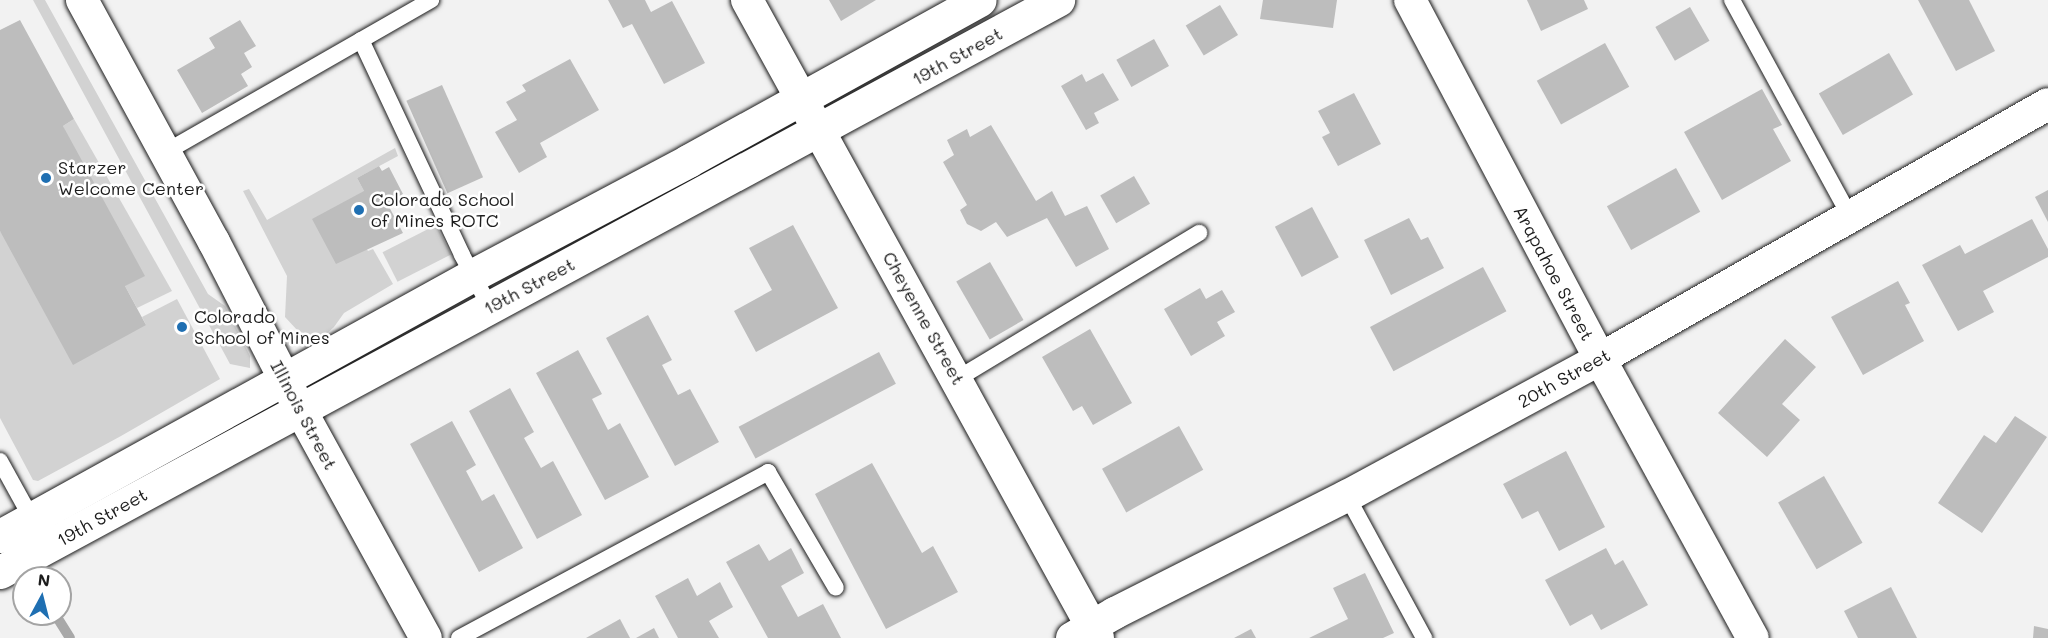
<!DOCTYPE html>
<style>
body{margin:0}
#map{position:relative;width:2048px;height:638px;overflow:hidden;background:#f2f2f2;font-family:Mali,sans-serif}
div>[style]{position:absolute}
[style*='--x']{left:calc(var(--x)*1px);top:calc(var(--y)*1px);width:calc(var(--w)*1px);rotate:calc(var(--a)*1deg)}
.green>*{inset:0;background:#d2d2d2;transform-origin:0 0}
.stream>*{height:10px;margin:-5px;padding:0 5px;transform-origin:5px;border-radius:5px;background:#a8a8a8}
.building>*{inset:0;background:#bdbdbd;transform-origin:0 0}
.roads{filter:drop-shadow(0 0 2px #1c1c1c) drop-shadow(0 0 2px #1c1c1c)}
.service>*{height:16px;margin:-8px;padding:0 8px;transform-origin:8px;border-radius:8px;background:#fff}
.minor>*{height:32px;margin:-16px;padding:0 16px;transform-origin:16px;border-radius:16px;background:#fff}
.secondary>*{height:33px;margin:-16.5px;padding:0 16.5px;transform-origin:16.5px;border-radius:16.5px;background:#fff}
.dots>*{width:16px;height:16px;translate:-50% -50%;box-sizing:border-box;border:3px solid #fff;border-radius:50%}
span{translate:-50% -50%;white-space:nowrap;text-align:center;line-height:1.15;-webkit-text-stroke:5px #fff;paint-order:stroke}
.street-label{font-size:18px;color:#1c1c1c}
.poi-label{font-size:18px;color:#1c1c1c}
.left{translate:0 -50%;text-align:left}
.north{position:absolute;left:12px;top:566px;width:60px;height:60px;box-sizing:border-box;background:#fff;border:2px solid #a4a4a4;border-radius:50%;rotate:7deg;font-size:16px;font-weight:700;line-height:24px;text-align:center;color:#1c1c1c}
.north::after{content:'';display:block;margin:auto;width:21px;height:27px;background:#1f6fb2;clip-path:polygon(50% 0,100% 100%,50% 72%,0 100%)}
</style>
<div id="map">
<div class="green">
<i style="clip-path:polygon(33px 0,45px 0,208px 294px,225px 306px,250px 356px,250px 368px,230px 364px)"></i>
<i style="clip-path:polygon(74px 119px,172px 291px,137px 308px,125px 286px,63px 126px)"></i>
<i style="clip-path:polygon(395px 148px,398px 156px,357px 178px,364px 191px,366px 248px,368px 251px,373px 249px,393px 284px,344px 313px,334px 327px,323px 337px,316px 339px,306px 336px,298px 331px,285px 317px,287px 276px,243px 191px,249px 189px,267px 220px)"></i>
<i style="left:436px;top:225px;width:33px;height:60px;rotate:63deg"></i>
<i style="clip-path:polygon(0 231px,146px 325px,142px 317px,177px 299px,220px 379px,121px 436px,38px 481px,33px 480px,0 418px)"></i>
</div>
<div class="stream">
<i style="--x:55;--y:614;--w:28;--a:58"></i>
</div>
<div class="building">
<i style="clip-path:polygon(608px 0,645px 0,651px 12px,672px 1px,705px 63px,664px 84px,632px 24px,623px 28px)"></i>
<i style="clip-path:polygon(829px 0,876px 0,841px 21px)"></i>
<i style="clip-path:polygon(1263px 0,1337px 0,1333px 28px,1260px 19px)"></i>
<i style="clip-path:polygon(1527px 0,1584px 0,1588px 9px,1541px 31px)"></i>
<i style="clip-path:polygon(1918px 0,1969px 0,1995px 51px,1956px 71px)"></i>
<i style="left:1220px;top:5px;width:35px;height:40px;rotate:59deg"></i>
<i style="left:1690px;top:7px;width:39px;height:40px;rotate:60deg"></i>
<i style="clip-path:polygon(20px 20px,74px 119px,63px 126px,145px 276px,125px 286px,146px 325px,73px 365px,0 231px,0 30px)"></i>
<i style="clip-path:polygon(240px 20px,256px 46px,244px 53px,252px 67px,241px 74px,248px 86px,202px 113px,177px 70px,215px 48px,209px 38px)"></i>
<i style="left:1154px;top:39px;width:31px;height:43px;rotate:61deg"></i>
<i style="left:1605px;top:43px;width:50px;height:78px;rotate:61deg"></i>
<i style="left:1889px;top:53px;width:48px;height:81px;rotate:60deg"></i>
<i style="clip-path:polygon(570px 59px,599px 110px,540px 143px,547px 157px,519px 173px,495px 132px,517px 120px,506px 102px,526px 91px,522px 85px)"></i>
<i style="clip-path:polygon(1103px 73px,1119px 100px,1094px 113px,1099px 123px,1086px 130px,1061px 86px,1082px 74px,1086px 82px)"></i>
<i style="left:442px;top:85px;width:101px;height:39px;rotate:66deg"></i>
<i style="clip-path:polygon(1762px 89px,1782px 125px,1773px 129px,1791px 161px,1722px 200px,1684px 132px)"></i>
<i style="clip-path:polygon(1354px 93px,1381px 144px,1338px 166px,1322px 137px,1330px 133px,1318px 111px)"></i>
<i style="clip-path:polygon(991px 125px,1036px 201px,1052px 191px,1065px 216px,1087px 206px,1109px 249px,1076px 267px,1047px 218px,1007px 237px,996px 222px,981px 231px,967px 224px,960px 210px,967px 205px,943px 162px,954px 155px,947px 140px,967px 129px,970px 137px)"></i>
<i style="clip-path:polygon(379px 166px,382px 171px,389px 167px,403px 194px,387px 203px,403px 233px,336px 264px,312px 219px,364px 191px,357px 178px)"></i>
<i style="left:1676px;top:168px;width:50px;height:79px;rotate:61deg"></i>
<i style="left:1134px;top:176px;width:32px;height:39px;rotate:60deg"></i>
<i style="clip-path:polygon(2048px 190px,2048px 222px,2035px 197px)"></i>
<i style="left:1312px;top:207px;width:57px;height:42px;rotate:62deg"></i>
<i style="clip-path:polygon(1409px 218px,1421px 240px,1428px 237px,1444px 268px,1391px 295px,1364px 240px)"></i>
<i style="clip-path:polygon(2032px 219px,2048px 249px,2048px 257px,1983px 291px,1994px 312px,1958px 331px,1922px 265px,1960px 245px,1965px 254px)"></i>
<i style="clip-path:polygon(793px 225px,838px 308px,756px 352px,734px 311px,772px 290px,749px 248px)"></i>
<i style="left:990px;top:262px;width:67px;height:39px;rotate:60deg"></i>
<i style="left:1483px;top:267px;width:50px;height:128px;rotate:62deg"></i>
<i style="clip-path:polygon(1898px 281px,1910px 303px,1905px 305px,1924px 341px,1863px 375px,1831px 317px)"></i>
<i style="clip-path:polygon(1200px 288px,1206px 299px,1222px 290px,1235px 312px,1217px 322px,1225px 336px,1191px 356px,1164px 309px)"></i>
<i style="clip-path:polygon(648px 315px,672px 360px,662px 365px,678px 395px,690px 389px,719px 442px,675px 466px,606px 338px)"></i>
<i style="clip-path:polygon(1090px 329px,1132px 403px,1093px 425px,1082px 406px,1073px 411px,1042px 357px)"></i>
<i style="clip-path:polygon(1785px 339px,1816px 367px,1782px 404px,1800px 420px,1767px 457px,1718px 413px)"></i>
<i style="clip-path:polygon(578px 350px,602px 394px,592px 399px,608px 430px,620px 423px,649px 477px,605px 500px,536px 373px)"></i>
<i style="left:879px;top:352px;width:36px;height:159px;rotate:62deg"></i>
<i style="clip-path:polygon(510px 388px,534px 432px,524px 438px,541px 468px,553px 461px,582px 515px,537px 539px,469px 411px)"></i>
<i style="clip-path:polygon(2015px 416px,2047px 437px,1982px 533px,1938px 503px,1984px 435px,1996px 443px)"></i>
<i style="clip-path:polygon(452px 421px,476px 465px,466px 471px,482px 501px,494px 494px,523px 548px,479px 572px,410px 444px)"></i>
<i style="left:1179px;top:426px;width:50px;height:88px;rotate:61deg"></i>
<i style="clip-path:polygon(1566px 451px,1605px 527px,1559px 551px,1538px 511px,1522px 519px,1503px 484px)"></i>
<i style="clip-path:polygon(872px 463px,922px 553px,933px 546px,958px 592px,886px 629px,815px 494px)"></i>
<i style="left:1824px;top:476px;width:77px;height:53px;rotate:60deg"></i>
<i style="clip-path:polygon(759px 544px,769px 561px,791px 548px,804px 573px,781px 586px,798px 617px,823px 604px,841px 638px,768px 638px,726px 562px)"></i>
<i style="clip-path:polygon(1606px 548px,1615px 565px,1623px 560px,1648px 605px,1601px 630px,1592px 614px,1570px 626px,1545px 580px)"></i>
<i style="clip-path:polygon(1365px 573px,1394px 633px,1383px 638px,1309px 638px,1348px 619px,1333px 588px)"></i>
<i style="clip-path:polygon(688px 578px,697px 596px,720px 582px,733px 607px,709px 621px,719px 638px,678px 638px,655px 596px)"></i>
<i style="clip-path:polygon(1891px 587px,1917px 638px,1858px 638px,1844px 611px)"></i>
<i style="clip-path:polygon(620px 619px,630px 638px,586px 638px)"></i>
<i style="clip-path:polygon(2034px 626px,2048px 629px,2048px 638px,2033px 638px)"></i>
<i style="clip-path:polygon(654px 628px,659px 638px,636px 638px)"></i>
<i style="clip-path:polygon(1251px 629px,1256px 638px,1234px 638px)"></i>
</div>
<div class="roads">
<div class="service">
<i style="--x:1732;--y:0;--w:246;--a:61.4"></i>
<i style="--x:361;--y:40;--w:238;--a:64.8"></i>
<i style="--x:462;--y:255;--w:59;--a:61.7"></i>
<i style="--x:164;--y:153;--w:308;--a:-29.8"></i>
<i style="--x:957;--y:379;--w:283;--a:-31.1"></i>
<i style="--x:0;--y:461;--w:66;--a:61.1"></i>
<i style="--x:1347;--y:496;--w:162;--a:61.5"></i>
<i style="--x:459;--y:638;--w:351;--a:-28.2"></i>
<i style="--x:768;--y:472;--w:134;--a:59.6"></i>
</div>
<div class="minor">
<i style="--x:82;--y:0;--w:276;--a:61.4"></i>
<i style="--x:214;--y:242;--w:188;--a:62.8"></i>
<i style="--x:300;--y:409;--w:261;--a:61.2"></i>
<i style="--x:747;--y:0;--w:728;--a:61.18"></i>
<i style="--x:1410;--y:0;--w:406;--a:62.1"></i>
<i style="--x:1600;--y:359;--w:318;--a:61.3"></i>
<i style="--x:1072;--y:638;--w:50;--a:-30.2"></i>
<i style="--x:1115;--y:613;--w:260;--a:-26.8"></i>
<i style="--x:1347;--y:496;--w:288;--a:-28.4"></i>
<i style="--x:1600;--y:359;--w:515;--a:-29.65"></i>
</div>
<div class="secondary">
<i style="--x:0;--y:536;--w:540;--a:-28.89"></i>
<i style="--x:473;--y:275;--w:243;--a:-27.9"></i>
<i style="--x:688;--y:161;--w:333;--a:-28.9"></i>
<i style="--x:0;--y:572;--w:1203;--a:-28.4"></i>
</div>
</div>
<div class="dots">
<i style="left:46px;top:178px;background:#1f6fb2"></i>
<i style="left:359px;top:210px;background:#1f6fb2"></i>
<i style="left:182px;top:327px;background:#1f6fb2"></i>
</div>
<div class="street-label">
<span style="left:957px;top:56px;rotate:-29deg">19th Street</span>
<span style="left:1554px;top:273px;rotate:62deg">Arapahoe Street</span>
<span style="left:529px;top:286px;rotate:-28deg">19th Street</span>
<span style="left:924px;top:318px;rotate:61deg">Cheyenne Street</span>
<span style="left:1564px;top:378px;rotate:-29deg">20th Street</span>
<span style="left:304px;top:415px;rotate:62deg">Illinois Street</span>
<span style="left:102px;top:517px;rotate:-29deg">19th Street</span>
</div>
<div class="poi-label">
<span class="left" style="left:58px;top:178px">Starzer<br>Welcome Center</span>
<span class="left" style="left:371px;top:210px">Colorado School<br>of Mines ROTC</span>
<span class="left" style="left:194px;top:327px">Colorado<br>School of Mines</span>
</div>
<div class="north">N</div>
</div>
